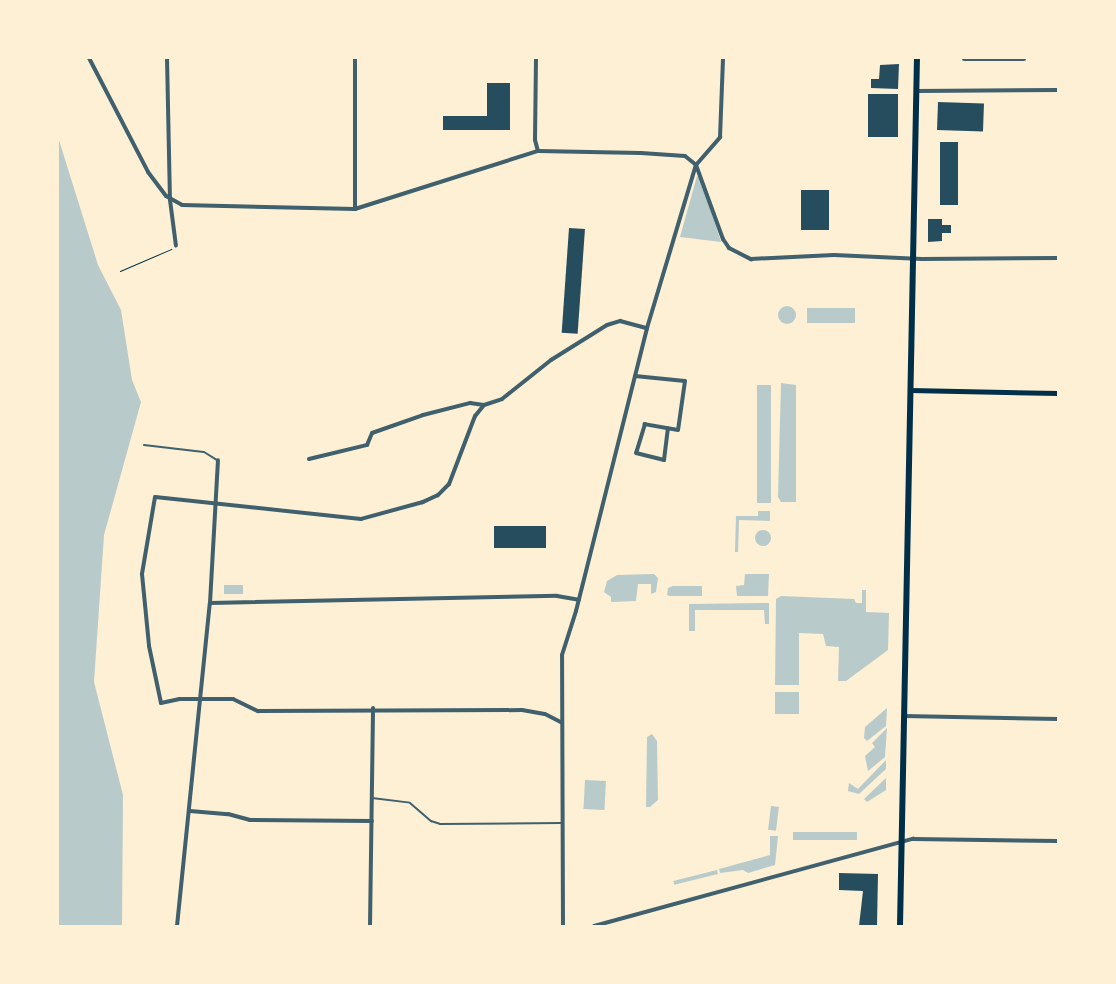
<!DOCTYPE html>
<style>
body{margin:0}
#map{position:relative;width:1116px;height:984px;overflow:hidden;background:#fdf0d5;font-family:Arial,sans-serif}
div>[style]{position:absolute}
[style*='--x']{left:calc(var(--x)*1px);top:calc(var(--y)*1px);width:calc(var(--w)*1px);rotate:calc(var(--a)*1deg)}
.green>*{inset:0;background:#b9caca;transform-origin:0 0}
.round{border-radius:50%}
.building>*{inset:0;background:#264d5e;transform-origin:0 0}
.path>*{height:1px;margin:-0.5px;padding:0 0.5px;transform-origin:0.5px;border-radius:0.5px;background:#003049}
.service>*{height:2px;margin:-1px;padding:0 1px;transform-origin:1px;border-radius:1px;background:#3f606c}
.minor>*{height:4px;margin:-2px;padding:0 2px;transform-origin:2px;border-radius:2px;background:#3f606c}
.secondary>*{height:5px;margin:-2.5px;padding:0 2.5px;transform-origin:2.5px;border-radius:2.5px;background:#003049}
.primary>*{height:5.5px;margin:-2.75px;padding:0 2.75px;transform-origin:2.75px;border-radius:2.75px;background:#003049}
span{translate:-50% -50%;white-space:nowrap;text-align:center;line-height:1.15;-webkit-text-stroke:5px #fdf0d5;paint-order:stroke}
.frame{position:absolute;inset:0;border:59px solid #fdf0d5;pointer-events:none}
</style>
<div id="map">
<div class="green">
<i style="clip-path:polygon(58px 137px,98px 265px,121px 310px,132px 380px,141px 402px,104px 535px,94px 682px,123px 795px,122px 926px,58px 926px)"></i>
<i style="clip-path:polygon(697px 176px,700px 178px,721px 242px,680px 237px)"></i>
<i class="round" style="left:778px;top:306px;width:18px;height:18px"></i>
<i style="left:855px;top:308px;width:15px;height:48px;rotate:90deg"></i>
<i style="clip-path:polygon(781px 383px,796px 385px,796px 502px,781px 502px,778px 497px)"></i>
<i style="left:757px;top:385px;width:14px;height:118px"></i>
<i style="clip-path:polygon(758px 511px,770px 511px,770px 521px,739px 520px,738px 552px,735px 552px,736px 516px,758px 516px)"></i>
<i class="round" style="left:755px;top:530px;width:16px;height:16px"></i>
<i style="clip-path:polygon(654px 574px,658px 578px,656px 592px,651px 594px,651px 584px,638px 584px,636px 601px,611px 602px,611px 597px,604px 592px,607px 581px,617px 575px)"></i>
<i style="clip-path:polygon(745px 574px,769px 574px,768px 596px,737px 596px,736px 586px,744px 585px)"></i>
<i style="left:224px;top:585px;width:19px;height:9px"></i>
<i style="clip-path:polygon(673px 586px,702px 586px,702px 596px,670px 596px,667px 595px,668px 588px)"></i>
<i style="clip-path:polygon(862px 590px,866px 590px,866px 612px,889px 613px,888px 650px,846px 681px,838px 681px,839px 647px,826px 646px,823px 634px,799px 633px,799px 685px,775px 685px,776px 599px,781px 596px,854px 599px,856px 603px,862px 603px)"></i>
<i style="clip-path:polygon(769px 603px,769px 624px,765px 624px,764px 610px,695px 610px,695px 631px,689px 631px,689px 604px)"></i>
<i style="left:775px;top:692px;width:24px;height:22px"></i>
<i style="clip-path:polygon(887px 708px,886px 726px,867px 741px,864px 738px,865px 727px)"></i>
<i style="clip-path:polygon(887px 728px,885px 757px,868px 771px,865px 756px,875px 747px,872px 743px)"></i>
<i style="clip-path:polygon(652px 734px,657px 741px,658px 800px,650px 807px,646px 807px,647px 737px)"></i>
<i style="clip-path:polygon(886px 760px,886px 769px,859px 794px,848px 791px,849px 783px,858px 789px)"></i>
<i style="clip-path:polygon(886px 778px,886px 790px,867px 802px,864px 799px)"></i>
<i style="left:585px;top:780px;width:21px;height:29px;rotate:3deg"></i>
<i style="left:771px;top:806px;width:8px;height:24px;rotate:7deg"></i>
<i style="left:857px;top:832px;width:8px;height:64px;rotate:90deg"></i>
<i style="clip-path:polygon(770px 836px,778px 836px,775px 865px,748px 873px,743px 870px,720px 873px,719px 869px,770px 855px)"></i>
<i style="left:717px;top:870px;width:4px;height:45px;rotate:76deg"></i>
</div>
<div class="building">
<i style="clip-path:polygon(899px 64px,898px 89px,871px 88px,871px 79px,879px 79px,880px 65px)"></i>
<i style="clip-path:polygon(487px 83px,510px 83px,510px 130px,443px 130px,443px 116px,487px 116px)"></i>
<i style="left:868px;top:94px;width:30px;height:43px"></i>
<i style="left:938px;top:102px;width:46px;height:28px;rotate:2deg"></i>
<i style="left:940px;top:142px;width:18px;height:63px"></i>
<i style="left:801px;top:190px;width:28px;height:40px"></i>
<i style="clip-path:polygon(928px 219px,942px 219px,942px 225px,951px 225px,951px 233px,942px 233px,942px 241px,928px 242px)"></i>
<i style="left:569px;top:228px;width:16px;height:105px;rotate:4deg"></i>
<i style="left:546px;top:526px;width:22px;height:52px;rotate:90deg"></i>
<i style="clip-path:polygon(839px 873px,878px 874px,877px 926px,859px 926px,863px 891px,839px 890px)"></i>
</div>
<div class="path">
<i style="--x:120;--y:271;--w:56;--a:-23.3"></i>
</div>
<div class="service">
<i style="--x:144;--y:445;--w:60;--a:6.7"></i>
<i style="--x:204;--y:452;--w:15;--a:32"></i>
<i style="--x:372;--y:798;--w:38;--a:7"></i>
<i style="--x:410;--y:803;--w:28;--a:41"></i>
<i style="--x:431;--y:821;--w:9;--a:18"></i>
<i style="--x:440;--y:824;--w:121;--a:-0.5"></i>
</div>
<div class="minor">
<i style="--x:89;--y:58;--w:128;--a:62.6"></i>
<i style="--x:148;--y:172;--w:30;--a:53"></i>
<i style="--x:166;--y:196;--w:18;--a:29"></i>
<i style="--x:182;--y:205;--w:173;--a:1.3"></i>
<i style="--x:355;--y:209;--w:192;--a:-17.6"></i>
<i style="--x:538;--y:151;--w:103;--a:1.1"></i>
<i style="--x:641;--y:153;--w:44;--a:3.9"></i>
<i style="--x:685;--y:156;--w:14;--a:39"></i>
<i style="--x:696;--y:165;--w:79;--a:70"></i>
<i style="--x:723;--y:239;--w:11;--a:56"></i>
<i style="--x:729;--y:248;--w:25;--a:27"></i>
<i style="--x:751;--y:259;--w:83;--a:-2.8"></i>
<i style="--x:834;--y:255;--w:88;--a:2.6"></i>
<i style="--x:922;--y:259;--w:136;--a:-0.4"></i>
<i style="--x:167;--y:58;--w:142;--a:88.8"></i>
<i style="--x:170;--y:200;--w:46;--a:82.6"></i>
<i style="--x:355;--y:58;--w:151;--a:90"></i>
<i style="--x:536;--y:58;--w:82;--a:90.7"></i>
<i style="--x:535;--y:140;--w:11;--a:75"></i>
<i style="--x:964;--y:59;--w:60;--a:0"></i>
<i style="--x:917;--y:91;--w:141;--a:-0.4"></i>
<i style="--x:635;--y:376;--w:50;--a:5.7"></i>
<i style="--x:685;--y:381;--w:49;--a:98.1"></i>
<i style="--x:678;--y:430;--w:34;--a:-170"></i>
<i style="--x:645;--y:424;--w:30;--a:107"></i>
<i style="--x:636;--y:453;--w:29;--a:14"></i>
<i style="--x:664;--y:460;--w:32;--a:-83"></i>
<i style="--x:484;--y:405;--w:14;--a:129"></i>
<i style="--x:475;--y:416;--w:73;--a:110.9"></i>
<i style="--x:449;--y:484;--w:16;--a:135"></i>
<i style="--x:438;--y:495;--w:17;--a:155"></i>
<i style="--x:423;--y:502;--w:64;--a:164.7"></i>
<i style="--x:361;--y:519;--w:207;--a:-173.9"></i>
<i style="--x:155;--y:497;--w:78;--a:99.6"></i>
<i style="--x:142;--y:574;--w:72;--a:84.4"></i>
<i style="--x:149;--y:646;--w:58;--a:78.1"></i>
<i style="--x:161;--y:703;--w:19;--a:-12"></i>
<i style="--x:180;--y:699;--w:53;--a:0"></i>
<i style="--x:233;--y:699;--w:28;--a:26"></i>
<i style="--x:258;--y:711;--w:264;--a:-0.2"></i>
<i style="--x:522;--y:710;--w:23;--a:10"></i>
<i style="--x:545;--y:714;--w:18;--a:27"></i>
<i style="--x:309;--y:459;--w:60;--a:-13.6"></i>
<i style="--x:367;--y:445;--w:13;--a:-67"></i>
<i style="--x:372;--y:433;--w:54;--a:-19.4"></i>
<i style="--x:423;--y:415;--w:49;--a:-14.3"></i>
<i style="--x:470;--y:403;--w:14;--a:8"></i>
<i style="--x:484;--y:405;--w:19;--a:-18"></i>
<i style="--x:502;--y:399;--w:63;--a:-38.5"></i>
<i style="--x:551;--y:360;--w:66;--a:-32"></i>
<i style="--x:607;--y:325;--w:14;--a:-17"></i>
<i style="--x:620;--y:321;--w:28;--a:15"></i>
<i style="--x:210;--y:603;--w:347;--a:-1.2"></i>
<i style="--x:557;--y:596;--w:22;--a:10"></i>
<i style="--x:904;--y:716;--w:154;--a:1.1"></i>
<i style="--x:190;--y:811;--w:38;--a:5"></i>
<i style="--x:228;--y:814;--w:23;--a:15"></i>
<i style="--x:250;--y:820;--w:122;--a:0.5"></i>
<i style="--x:177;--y:926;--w:325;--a:-84.2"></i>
<i style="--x:210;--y:603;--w:143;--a:-86.8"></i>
<i style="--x:370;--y:926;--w:218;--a:-89.2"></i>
<i style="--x:563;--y:926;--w:271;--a:-90.2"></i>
<i style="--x:562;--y:655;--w:46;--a:-72.3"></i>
<i style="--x:576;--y:611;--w:292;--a:-75.9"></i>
<i style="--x:647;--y:328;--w:170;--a:-73.3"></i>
<i style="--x:696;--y:165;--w:37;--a:-49"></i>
<i style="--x:720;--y:137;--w:79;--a:-87.8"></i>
<i style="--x:594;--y:926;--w:331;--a:-15.3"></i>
<i style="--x:913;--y:839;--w:145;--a:0.8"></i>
</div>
<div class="secondary">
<i style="--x:910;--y:390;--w:148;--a:1.2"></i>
</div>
<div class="primary">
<i style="--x:900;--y:926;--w:868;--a:-88.88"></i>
</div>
<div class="frame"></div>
</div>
